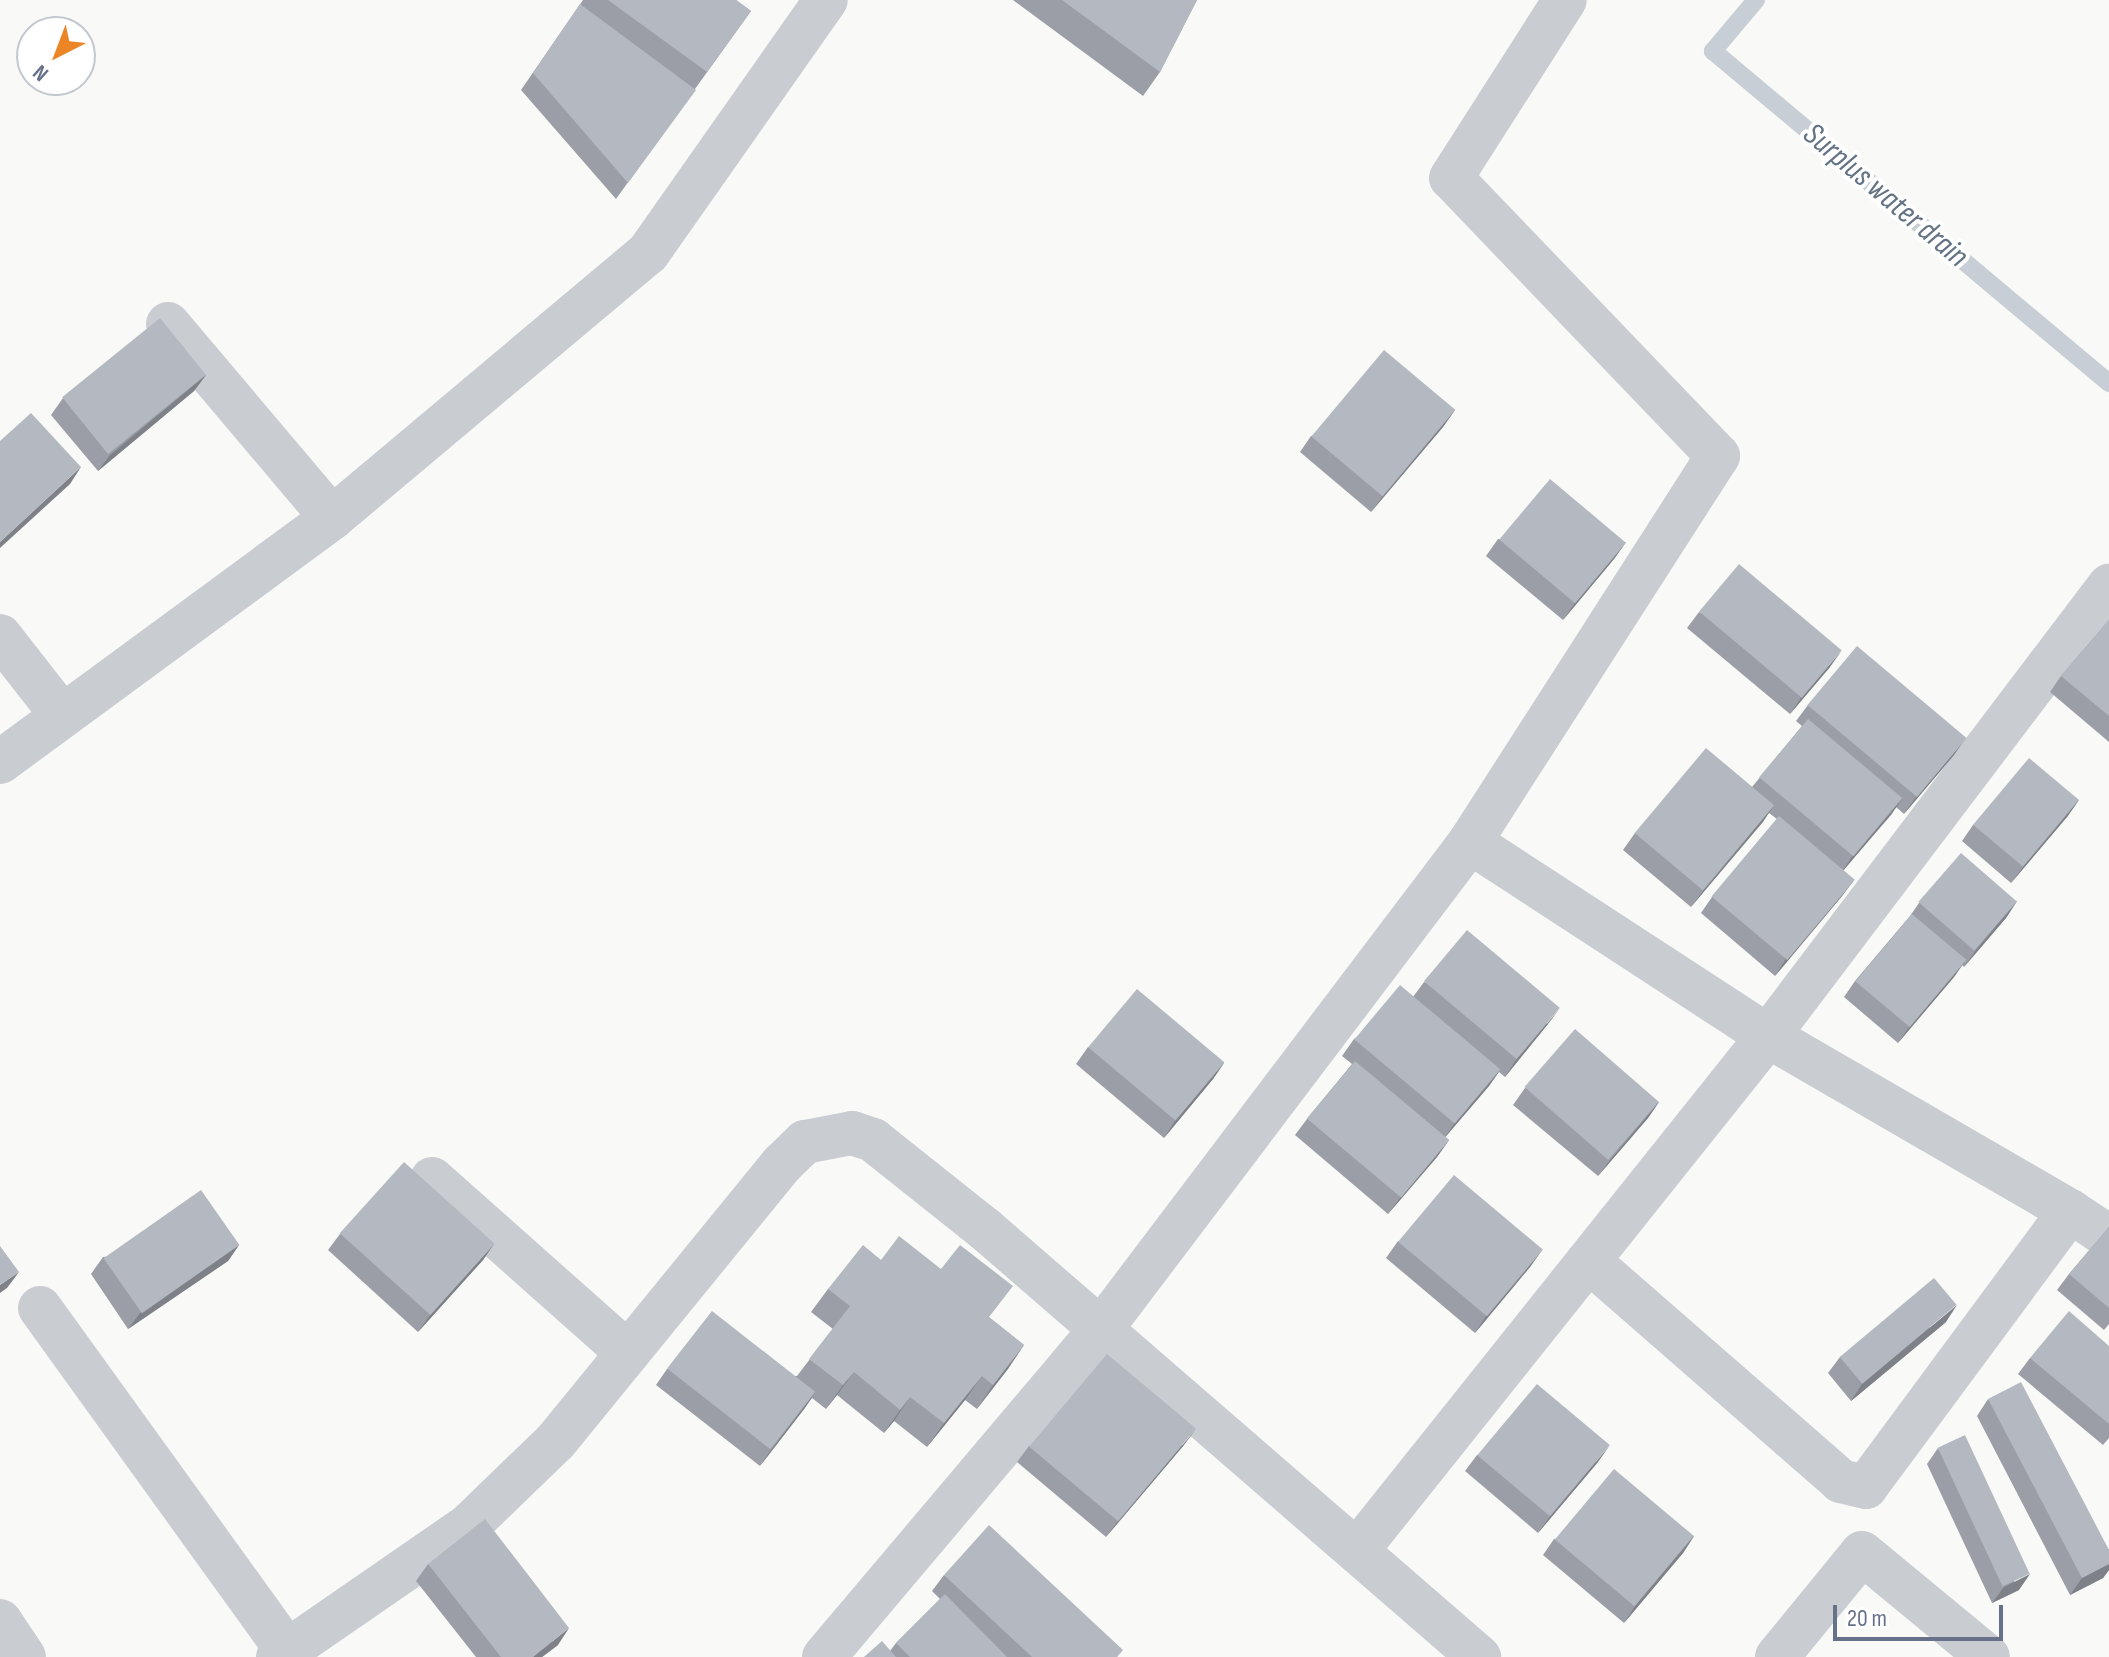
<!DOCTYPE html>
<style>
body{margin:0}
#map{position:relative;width:2109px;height:1657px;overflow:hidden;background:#f9faf7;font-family:"Sofia Sans Condensed",sans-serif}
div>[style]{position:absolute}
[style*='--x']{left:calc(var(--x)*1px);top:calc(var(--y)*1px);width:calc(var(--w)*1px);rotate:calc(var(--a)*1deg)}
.stream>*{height:18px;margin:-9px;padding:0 9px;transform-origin:9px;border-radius:9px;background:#c8ced5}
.minor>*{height:44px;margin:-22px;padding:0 22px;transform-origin:22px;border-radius:22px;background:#c9ccd0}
.wall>*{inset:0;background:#9b9ea6}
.shaded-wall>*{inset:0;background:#7e8187}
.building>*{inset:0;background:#b4b8c1;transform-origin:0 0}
span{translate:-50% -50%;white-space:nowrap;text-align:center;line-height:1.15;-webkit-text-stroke:8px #fff;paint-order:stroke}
.water-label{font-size:32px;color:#637384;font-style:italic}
.north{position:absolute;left:16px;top:16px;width:80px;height:80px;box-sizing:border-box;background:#fff;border:2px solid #c2c7d0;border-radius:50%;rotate:222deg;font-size:22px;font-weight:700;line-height:32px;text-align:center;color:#67728a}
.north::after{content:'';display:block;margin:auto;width:28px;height:36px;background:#ec8525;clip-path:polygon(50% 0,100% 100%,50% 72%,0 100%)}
.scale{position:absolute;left:1833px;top:1605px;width:170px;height:36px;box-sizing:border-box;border:4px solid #67728a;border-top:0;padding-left:10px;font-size:24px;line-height:28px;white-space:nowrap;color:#67728a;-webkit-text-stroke:6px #fff;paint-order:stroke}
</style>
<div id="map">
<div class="stream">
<i style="--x:1756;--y:0;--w:67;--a:130.1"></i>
<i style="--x:1713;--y:51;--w:517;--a:39.98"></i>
</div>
<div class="minor">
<i style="--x:168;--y:324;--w:254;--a:49.8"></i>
<i style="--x:0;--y:636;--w:99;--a:52"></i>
<i style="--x:0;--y:762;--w:412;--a:-36.3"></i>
<i style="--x:332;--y:518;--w:412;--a:-40"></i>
<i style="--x:648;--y:253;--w:309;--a:-54.9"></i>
<i style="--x:1470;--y:842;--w:356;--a:33.1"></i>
<i style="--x:1768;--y:1036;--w:349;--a:30.1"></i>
<i style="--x:2070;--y:1211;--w:343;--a:126.5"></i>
<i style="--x:1866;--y:1487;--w:26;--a:-167"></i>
<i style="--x:1841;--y:1481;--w:335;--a:-138.9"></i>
<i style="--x:432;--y:1179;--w:262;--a:41.6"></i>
<i style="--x:2070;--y:1211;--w:47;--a:33.7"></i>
<i style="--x:40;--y:1308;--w:422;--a:54.2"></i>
<i style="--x:1359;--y:1548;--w:655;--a:-51.38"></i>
<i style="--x:1768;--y:1036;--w:565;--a:-52.85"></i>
<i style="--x:0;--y:1621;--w:43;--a:56.3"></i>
<i style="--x:278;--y:1657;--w:231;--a:-34.6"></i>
<i style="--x:468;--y:1526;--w:122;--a:-44"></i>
<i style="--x:556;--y:1441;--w:357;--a:-50.8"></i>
<i style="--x:782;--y:1164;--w:32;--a:-44"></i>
<i style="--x:805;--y:1142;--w:48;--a:-10.8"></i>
<i style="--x:852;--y:1133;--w:22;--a:18"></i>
<i style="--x:873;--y:1140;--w:143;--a:38.5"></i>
<i style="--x:985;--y:1229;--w:654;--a:40.91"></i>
<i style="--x:824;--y:1657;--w:431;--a:-49.8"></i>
<i style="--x:1102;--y:1328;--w:610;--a:-52.87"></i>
<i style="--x:1470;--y:842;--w:459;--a:-57.3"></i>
<i style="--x:1718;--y:456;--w:385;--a:-133.8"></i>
<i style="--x:1451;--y:178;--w:211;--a:-57.4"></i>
<i style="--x:1777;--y:1657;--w:134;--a:-50.7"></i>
<i style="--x:1862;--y:1553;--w:163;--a:39.5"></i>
</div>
<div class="wall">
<i style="clip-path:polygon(583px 0,736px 0,751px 11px,616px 199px,521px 90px)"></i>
<i style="clip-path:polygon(1013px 0,1197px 0,1160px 72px,1143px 96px)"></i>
<i style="clip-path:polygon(206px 375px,194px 391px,98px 471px,51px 415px,63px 398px)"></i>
<i style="clip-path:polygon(1455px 410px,1443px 427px,1371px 512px,1300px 452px,1311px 436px)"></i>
<i style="clip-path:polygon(1498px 539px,1626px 542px,1614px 559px,1563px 620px,1486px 556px)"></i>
<i style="clip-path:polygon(1699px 612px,1830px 667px,1790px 714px,1687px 628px)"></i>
<i style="clip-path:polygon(2109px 620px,2109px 742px,2050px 692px,2061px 676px)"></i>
<i style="clip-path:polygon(1808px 705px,1954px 755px,1904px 814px,1896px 807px,1843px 871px,1854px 880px,1842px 896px,1775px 976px,1701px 913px,1712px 897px,1777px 819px,1769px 813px,1691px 907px,1623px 850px,1635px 833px,1752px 787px,1802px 726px,1796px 721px)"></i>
<i style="clip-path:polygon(2079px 800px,2067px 817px,2011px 883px,1962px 841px,1973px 825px)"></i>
<i style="clip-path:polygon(2017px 901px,2006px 918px,1964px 967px,1962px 965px,1954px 977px,1898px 1043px,1844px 997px,1855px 981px,1910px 916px,1919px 903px)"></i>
<i style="clip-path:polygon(1424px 982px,1548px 1024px,1505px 1077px,1499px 1072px,1489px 1086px,1445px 1137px,1449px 1140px,1437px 1157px,1388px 1214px,1295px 1135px,1307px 1119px,1352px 1064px,1342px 1056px,1354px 1039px,1413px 997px)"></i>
<i style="clip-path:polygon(1088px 1047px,1224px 1063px,1213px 1079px,1164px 1138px,1076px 1064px)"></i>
<i style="clip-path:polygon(1525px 1088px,1659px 1102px,1648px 1118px,1598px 1176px,1513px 1105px)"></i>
<i style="clip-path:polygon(2109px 1227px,2109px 1324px,2104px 1330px,2057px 1290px,2069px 1274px)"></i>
<i style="clip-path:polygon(340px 1234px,494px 1244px,483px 1260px,418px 1332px,328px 1250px)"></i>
<i style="clip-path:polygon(1398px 1241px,1542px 1250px,1530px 1267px,1475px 1333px,1386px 1258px)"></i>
<i style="clip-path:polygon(239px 1245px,228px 1261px,128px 1329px,91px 1274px,103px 1257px)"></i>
<i style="clip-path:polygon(881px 1260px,990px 1318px,1024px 1345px,977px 1409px,965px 1400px,927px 1447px,894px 1421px,884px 1433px,837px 1395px,826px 1409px,812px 1398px,760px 1466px,656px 1385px,667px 1369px,797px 1376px,833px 1329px,811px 1312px,828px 1289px)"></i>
<i style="clip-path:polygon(1946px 1322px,1851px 1401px,1828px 1373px,1840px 1357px)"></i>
<i style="clip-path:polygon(2109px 1346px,2109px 1438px,2103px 1445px,2018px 1374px,2030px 1358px)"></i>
<i style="clip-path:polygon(1988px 1399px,2109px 1550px,2109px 1570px,2103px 1578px,2070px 1595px,1977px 1416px)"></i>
<i style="clip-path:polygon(1184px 1445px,1106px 1537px,1017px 1462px,1029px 1446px)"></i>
<i style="clip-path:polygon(1938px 1448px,2019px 1590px,1992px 1603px,1927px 1464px)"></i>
<i style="clip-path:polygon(1477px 1455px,1598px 1462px,1538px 1533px,1465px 1471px)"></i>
<i style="clip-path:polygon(1694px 1536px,1683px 1553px,1624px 1623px,1543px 1555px,1554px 1539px)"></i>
<i style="clip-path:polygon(428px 1564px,558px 1645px,542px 1657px,476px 1657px,416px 1581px)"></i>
<i style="clip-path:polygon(944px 1575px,1118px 1657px,864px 1657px,890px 1651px,896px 1643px,940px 1599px,932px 1591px)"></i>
</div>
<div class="shaded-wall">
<i style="clip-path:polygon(206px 375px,194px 391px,98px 471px,110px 455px)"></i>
<i style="clip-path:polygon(1455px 410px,1443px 427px,1371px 512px,1383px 496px)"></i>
<i style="clip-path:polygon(81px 467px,70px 484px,0 548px,0 542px)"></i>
<i style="clip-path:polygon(1626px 542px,1614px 559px,1563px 620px,1575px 603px)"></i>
<i style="clip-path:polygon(1842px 650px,1830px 667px,1790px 714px,1801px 698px)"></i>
<i style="clip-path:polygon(1966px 738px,1954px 755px,1904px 814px,1916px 797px)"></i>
<i style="clip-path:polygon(1902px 799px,1891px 815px,1841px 873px,1852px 857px)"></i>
<i style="clip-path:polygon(2079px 800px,2067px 817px,2011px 883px,2023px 867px)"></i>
<i style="clip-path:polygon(1774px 805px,1763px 822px,1691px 907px,1703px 891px)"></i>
<i style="clip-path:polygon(1854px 880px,1842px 896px,1775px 976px,1786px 959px)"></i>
<i style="clip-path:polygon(2017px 901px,2006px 918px,1964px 967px,1976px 950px)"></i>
<i style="clip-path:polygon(1966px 960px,1954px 977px,1898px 1043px,1910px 1026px)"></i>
<i style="clip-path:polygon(1560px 1008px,1548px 1024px,1505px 1077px,1516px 1060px)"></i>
<i style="clip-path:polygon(1224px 1063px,1213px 1079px,1164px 1138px,1175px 1121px)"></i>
<i style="clip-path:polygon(1500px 1070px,1489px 1086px,1442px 1141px,1454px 1124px)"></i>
<i style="clip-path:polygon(1659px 1102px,1648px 1118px,1598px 1176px,1610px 1160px)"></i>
<i style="clip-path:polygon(1449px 1140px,1437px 1157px,1388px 1214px,1400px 1198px)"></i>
<i style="clip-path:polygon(494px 1244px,483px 1260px,418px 1332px,430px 1315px)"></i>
<i style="clip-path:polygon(239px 1245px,228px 1261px,128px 1329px,140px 1313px)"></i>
<i style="clip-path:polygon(1542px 1250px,1530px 1267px,1475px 1333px,1486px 1316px)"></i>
<i style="clip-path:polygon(19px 1272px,7px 1288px,0 1293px,0 1285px)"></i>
<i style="clip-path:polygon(1957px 1305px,1946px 1322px,1851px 1401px,1862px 1384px)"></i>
<i style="clip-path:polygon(1024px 1345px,1008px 1369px,977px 1409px,993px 1385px)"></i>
<i style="clip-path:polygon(854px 1372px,837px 1395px,826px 1409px,843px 1385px)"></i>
<i style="clip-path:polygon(982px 1376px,965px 1400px,927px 1447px,944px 1423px)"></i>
<i style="clip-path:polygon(816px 1391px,805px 1408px,760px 1466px,771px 1450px)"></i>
<i style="clip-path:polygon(910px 1397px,894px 1421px,884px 1433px,900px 1410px)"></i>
<i style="clip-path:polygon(1196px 1429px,1184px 1445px,1106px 1537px,1118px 1521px)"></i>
<i style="clip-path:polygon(1610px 1445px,1598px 1462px,1538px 1533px,1550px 1516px)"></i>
<i style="clip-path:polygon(1694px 1536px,1683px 1553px,1624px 1623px,1635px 1606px)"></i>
<i style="clip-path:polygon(2109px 1564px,2109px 1570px,2103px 1578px,2070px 1595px,2082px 1578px)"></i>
<i style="clip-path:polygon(2030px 1574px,2019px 1590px,1992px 1603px,2004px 1587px)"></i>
<i style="clip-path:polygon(569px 1628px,558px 1645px,542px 1657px,533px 1657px)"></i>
</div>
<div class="building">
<i style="clip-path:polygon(608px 0,736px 0,751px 11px,707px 72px)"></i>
<i style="clip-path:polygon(1062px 0,1197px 0,1160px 72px)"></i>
<i style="clip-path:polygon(580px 4px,696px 90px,628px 183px,533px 73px)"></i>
<i style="left:160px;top:318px;width:73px;height:126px;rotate:51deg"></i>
<i style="left:1384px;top:350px;width:93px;height:113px;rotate:40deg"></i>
<i style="clip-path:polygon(31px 413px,81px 467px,0 542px,0 441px)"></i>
<i style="left:1550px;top:479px;width:99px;height:79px;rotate:40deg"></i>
<i style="left:1739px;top:564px;width:134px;height:62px;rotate:40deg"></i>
<i style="clip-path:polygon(2109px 620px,2109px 716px,2061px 676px)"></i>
<i style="left:1857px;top:646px;width:143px;height:77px;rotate:40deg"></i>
<i style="left:1808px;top:719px;width:123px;height:76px;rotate:40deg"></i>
<i style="left:1706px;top:748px;width:89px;height:111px;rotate:40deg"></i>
<i style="left:2029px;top:758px;width:65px;height:87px;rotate:40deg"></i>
<i style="left:1779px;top:816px;width:99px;height:105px;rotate:40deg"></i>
<i style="left:1961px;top:853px;width:74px;height:65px;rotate:41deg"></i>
<i style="left:1912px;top:914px;width:71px;height:88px;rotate:40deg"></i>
<i style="left:1467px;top:930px;width:121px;height:67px;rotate:40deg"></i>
<i style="left:1400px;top:985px;width:131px;height:71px;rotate:40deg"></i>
<i style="left:1137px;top:989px;width:114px;height:76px;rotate:40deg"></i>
<i style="left:1575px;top:1029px;width:111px;height:77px;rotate:41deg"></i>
<i style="left:1355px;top:1061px;width:123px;height:75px;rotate:40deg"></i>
<i style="left:404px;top:1162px;width:122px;height:96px;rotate:42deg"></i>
<i style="left:1454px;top:1175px;width:116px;height:87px;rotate:40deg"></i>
<i style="left:201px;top:1190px;width:67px;height:119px;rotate:55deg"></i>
<i style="clip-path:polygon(2109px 1227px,2109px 1308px,2069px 1274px)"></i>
<i style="clip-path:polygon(899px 1236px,941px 1269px,960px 1245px,1013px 1286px,989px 1317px,1024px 1345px,993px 1385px,982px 1376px,944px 1423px,910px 1397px,900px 1410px,854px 1372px,843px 1385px,809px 1359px,850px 1306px,828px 1289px,863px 1245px,881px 1260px)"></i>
<i style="clip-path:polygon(0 1246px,19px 1272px,0 1285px)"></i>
<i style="left:1934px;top:1278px;width:35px;height:123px;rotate:50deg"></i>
<i style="left:712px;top:1311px;width:131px;height:73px;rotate:38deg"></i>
<i style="clip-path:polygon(2069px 1311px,2109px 1346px,2109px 1424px,2030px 1358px)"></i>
<i style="left:1107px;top:1354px;width:116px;height:121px;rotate:40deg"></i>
<i style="clip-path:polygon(2021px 1382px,2109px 1550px,2109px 1564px,2082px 1578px,1988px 1399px)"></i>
<i style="left:1537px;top:1384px;width:95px;height:93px;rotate:40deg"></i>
<i style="left:1965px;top:1435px;width:153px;height:30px;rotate:65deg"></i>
<i style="left:1614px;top:1469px;width:104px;height:92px;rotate:40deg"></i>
<i style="clip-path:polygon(485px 1519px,569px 1628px,533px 1657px,501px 1657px,428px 1564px)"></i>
<i style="clip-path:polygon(989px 1525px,1123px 1650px,1117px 1657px,1032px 1657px,944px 1575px)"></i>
<i style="clip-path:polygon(945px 1594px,1007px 1657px,910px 1657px,896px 1643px)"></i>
<i style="clip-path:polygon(882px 1641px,896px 1657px,864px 1657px)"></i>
</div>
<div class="water-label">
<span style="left:1885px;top:196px;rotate:40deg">Surplus water drain</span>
</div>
<div class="north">N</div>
<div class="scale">20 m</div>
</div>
